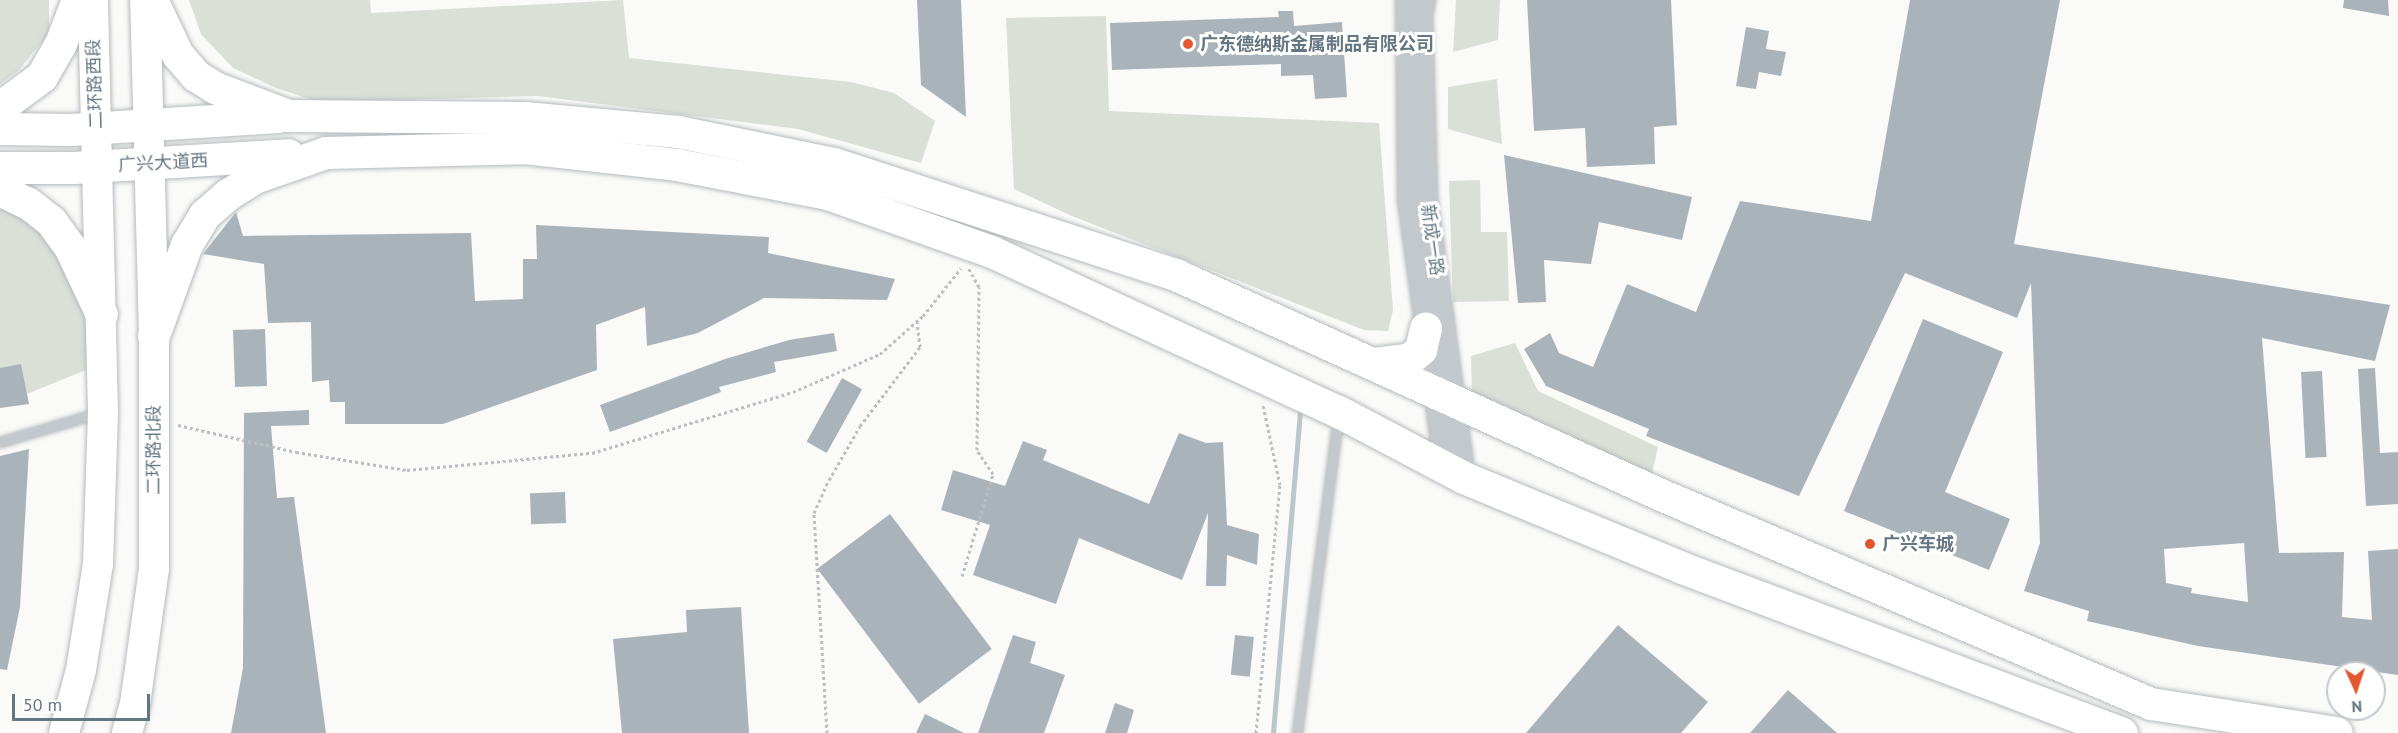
<!DOCTYPE html>
<meta charset="utf-8">
<style>
body{margin:0}
#map{position:relative;width:2398px;height:733px;overflow:hidden;background:#fafaf8;font-family:"PT Sans","Noto Sans SC",sans-serif}
div>[style]{position:absolute}
[style*='--x']{left:calc(var(--x)*1px);top:calc(var(--y)*1px);width:calc(var(--w)*1px);rotate:calc(var(--a)*1deg)}
.green>*{inset:0;background:#dadfd7}
.stream>*{height:5px;margin:-2.5px;padding:0 2.5px;transform-origin:2.5px;border-radius:2.5px;background:#bbc7cb}
.building>*{inset:0;background:#aab3b9;transform-origin:0 0}
.path>*{height:3px;margin-top:-1.5px;transform-origin:0;background:repeating-linear-gradient(90deg,#bbbfc2 0 3px,transparent 0 6px)}
.roads{filter:drop-shadow(0 0 2px #b5babe) drop-shadow(0 0 2px #b5babe)}
.service>*{height:9px;margin:-4.5px;padding:0 4.5px;transform-origin:4.5px;border-radius:4.5px;background:#c3c8cc}
.tertiary>*{height:22px;margin:-11px;padding:0 11px;transform-origin:11px;border-radius:11px;background:#c3c8cc}
.primary>*{height:30px;margin:-15px;padding:0 15px;transform-origin:15px;border-radius:15px;background:#fff}
.trunk>*{height:32px;margin:-16px;padding:0 16px;transform-origin:16px;border-radius:16px;background:#fff}
.dots>*{width:16px;height:16px;translate:-50% -50%;box-sizing:border-box;border:3px solid #fff;border-radius:50%}
span{translate:-50% -50%;white-space:nowrap;text-align:center;line-height:1.15;-webkit-text-stroke:6px #fff;paint-order:stroke}
.poi-label{font-size:18px;color:#657683;font-weight:700}
.left{translate:0 -50%;text-align:left}
.street-label{font-size:18px;color:#657683}
.north{position:absolute;left:2326px;top:661px;width:60px;height:60px;box-sizing:border-box;background:#fff;border:2px solid #c1c8cd;border-radius:50%;rotate:177deg;font-size:16px;font-weight:700;line-height:24px;text-align:center;color:#657683}
.north::after{content:'';display:block;margin:auto;width:21px;height:27px;background:#e4572e;clip-path:polygon(50% 0,100% 100%,50% 72%,0 100%)}
.scale{position:absolute;left:12px;top:694px;width:138px;height:27px;box-sizing:border-box;border:3px solid #657683;border-top:0;padding-left:8px;font-size:18px;line-height:21px;white-space:nowrap;color:#657683;-webkit-text-stroke:4px #fff;paint-order:stroke}
</style>
<div id="map">
<div class="green">
<i style="clip-path:polygon(0 0,49px 0,49px 33px,18px 71px,0 84px)"></i>
<i style="clip-path:polygon(189px 0,370px 0,371px 13px,623px 0,629px 58px,851px 82px,894px 93px,935px 121px,921px 163px,798px 129px,538px 96px,319px 102px,276px 88px,233px 68px,201px 34px)"></i>
<i style="clip-path:polygon(1456px 0,1500px 0,1498px 40px,1453px 52px)"></i>
<i style="clip-path:polygon(1106px 16px,1109px 111px,1379px 123px,1393px 310px,1388px 331px,1364px 330px,1072px 216px,1014px 189px,1006px 18px)"></i>
<i style="clip-path:polygon(1497px 79px,1502px 144px,1448px 129px,1448px 87px)"></i>
<i style="clip-path:polygon(1480px 180px,1481px 232px,1507px 232px,1509px 301px,1453px 302px,1449px 181px)"></i>
<i style="clip-path:polygon(0 199px,81px 259px,98px 365px,0 405px)"></i>
<i style="clip-path:polygon(1515px 343px,1538px 391px,1658px 447px,1650px 482px,1472px 399px,1471px 356px)"></i>
</div>
<div class="stream">
<i style="--x:1273;--y:733;--w:324;--a:-85.2"></i>
</div>
<div class="building">
<i style="clip-path:polygon(917px 0,961px 0,966px 117px,921px 85px)"></i>
<i style="clip-path:polygon(1527px 0,1671px 0,1677px 125px,1654px 127px,1655px 164px,1587px 167px,1585px 128px,1534px 131px)"></i>
<i style="clip-path:polygon(evenodd,1910px 0,2060px 0,2014px 244px,2390px 305px,2375px 361px,2262px 338px,2279px 553px,2344px 552px,2342px 617px,2372px 620px,2368px 551px,2398px 549px,2398px 675px,2198px 646px,2087px 621px,2089px 611px,2024px 591px,2040px 543px,2031px 283px,2017px 318px,1905px 273px,1799px 496px,1646px 436px,1649px 429px,1546px 386px,1524px 349px,1550px 333px,1559px 353px,1593px 367px,1627px 284px,1696px 312px,1740px 201px,1871px 221px,1910px 0,2244px 543px,2248px 602px,2191px 593px,2192px 588px,2166px 583px,2164px 549px,2244px 543px)"></i>
<i style="clip-path:polygon(2344px 0,2388px 0,2389px 16px,2343px 8px)"></i>
<i style="clip-path:polygon(1278px 11px,1293px 11px,1294px 26px,1342px 22px,1347px 97px,1315px 99px,1313px 75px,1281px 76px,1281px 64px,1112px 70px,1110px 23px,1279px 17px)"></i>
<i style="clip-path:polygon(1746px 27px,1769px 31px,1766px 49px,1786px 52px,1781px 76px,1759px 72px,1756px 89px,1736px 86px)"></i>
<i style="clip-path:polygon(1504px 155px,1692px 197px,1682px 240px,1599px 222px,1591px 264px,1544px 260px,1546px 302px,1518px 303px)"></i>
<i style="clip-path:polygon(236px 212px,243px 236px,471px 233px,475px 301px,523px 299px,523px 259px,537px 259px,536px 225px,769px 237px,768px 253px,895px 279px,887px 300px,764px 298px,698px 333px,647px 346px,645px 307px,596px 325px,597px 370px,443px 424px,345px 424px,345px 402px,330px 402px,329px 380px,312px 382px,311px 322px,268px 323px,264px 264px,203px 254px)"></i>
<i style="clip-path:polygon(1923px 319px,2003px 352px,1945px 492px,2010px 519px,1989px 570px,1844px 511px)"></i>
<i style="left:265px;top:329px;width:57px;height:32px;rotate:88deg"></i>
<i style="clip-path:polygon(834px 333px,837px 351px,774px 362px,776px 372px,719px 387px,721px 392px,610px 432px,600px 405px,725px 359px,789px 340px)"></i>
<i style="clip-path:polygon(21px 364px,29px 404px,0 408px,0 368px)"></i>
<i style="clip-path:polygon(2375px 368px,2380px 453px,2398px 452px,2398px 504px,2366px 506px,2358px 369px)"></i>
<i style="left:2322px;top:371px;width:86px;height:21px;rotate:87deg"></i>
<i style="left:842px;top:378px;width:23px;height:73px;rotate:29deg"></i>
<i style="clip-path:polygon(309px 410px,309px 425px,271px 426px,277px 498px,294px 497px,326px 733px,231px 733px,243px 668px,244px 413px)"></i>
<i style="clip-path:polygon(1179px 433px,1206px 443px,1223px 442px,1227px 525px,1259px 534px,1257px 565px,1227px 555px,1226px 586px,1206px 586px,1208px 513px,1182px 580px,1079px 538px,1056px 604px,973px 575px,990px 525px,941px 510px,953px 470px,1005px 486px,1023px 441px,1047px 450px,1043px 460px,1149px 504px)"></i>
<i style="clip-path:polygon(29px 449px,20px 607px,7px 670px,0 669px,0 456px)"></i>
<i style="left:565px;top:492px;width:31px;height:35px;rotate:88deg"></i>
<i style="left:890px;top:514px;width:169px;height:91px;rotate:53deg"></i>
<i style="clip-path:polygon(741px 607px,749px 733px,622px 733px,613px 639px,687px 632px,686px 610px)"></i>
<i style="clip-path:polygon(1618px 625px,1708px 702px,1681px 733px,1526px 733px)"></i>
<i style="clip-path:polygon(1013px 635px,1036px 642px,1030px 663px,1065px 675px,1044px 733px,978px 733px)"></i>
<i style="left:1235px;top:635px;width:19px;height:40px;rotate:6deg"></i>
<i style="clip-path:polygon(1788px 690px,1837px 733px,1750px 733px)"></i>
<i style="clip-path:polygon(1115px 703px,1134px 710px,1127px 733px,1105px 733px)"></i>
<i style="clip-path:polygon(925px 714px,964px 733px,916px 733px)"></i>
</div>
<div class="path">
<i style="--x:178;--y:425;--w:121;--a:12.9"></i>
<i style="--x:296;--y:452;--w:112;--a:9.2"></i>
<i style="--x:407;--y:470;--w:186;--a:-5.3"></i>
<i style="--x:592;--y:453;--w:210;--a:-16.9"></i>
<i style="--x:793;--y:392;--w:95;--a:-23.6"></i>
<i style="--x:880;--y:354;--w:57;--a:-41.5"></i>
<i style="--x:923;--y:316;--w:61;--a:-51.6"></i>
<i style="--x:962;--y:576;--w:107;--a:-73.1"></i>
<i style="--x:993;--y:474;--w:29;--a:-124"></i>
<i style="--x:977;--y:450;--w:163;--a:-89.3"></i>
<i style="--x:979;--y:287;--w:21;--a:-119"></i>
<i style="--x:827;--y:733;--w:220;--a:-93.4"></i>
<i style="--x:814;--y:513;--w:36;--a:-66"></i>
<i style="--x:829;--y:480;--w:62;--a:-60.1"></i>
<i style="--x:860;--y:426;--w:99;--a:-52.8"></i>
<i style="--x:920;--y:347;--w:25;--a:-97"></i>
<i style="--x:1256;--y:733;--w:249;--a:-84.5"></i>
<i style="--x:1280;--y:485;--w:82;--a:-102"></i>
</div>
<div class="roads">
<div class="service">
<i style="--x:0;--y:442;--w:102;--a:-16.5"></i>
<i style="--x:1297;--y:733;--w:319;--a:-82.6"></i>
</div>
<div class="tertiary">
<i style="--x:1407;--y:0;--w:199;--a:89.4"></i>
<i style="--x:1409;--y:199;--w:273;--a:82.2"></i>
<i style="--x:1424;--y:0;--w:16;--a:101"></i>
<i style="--x:1421;--y:16;--w:182;--a:88.4"></i>
<i style="--x:1426;--y:198;--w:283;--a:82.3"></i>
</div>
<div class="primary">
<i style="--x:64;--y:733;--w:65;--a:-74.9"></i>
<i style="--x:81;--y:670;--w:107;--a:-80.9"></i>
<i style="--x:98;--y:564;--w:152;--a:-88.1"></i>
<i style="--x:103;--y:412;--w:412;--a:-91.4"></i>
<i style="--x:127;--y:733;--w:30;--a:-75"></i>
<i style="--x:135;--y:704;--w:136;--a:-82"></i>
<i style="--x:154;--y:569;--w:233;--a:-90"></i>
<i style="--x:154;--y:336;--w:336;--a:-91.5"></i>
</div>
<div class="trunk">
<i style="--x:152;--y:0;--w:61;--a:64.7"></i>
<i style="--x:178;--y:55;--w:28;--a:49"></i>
<i style="--x:196;--y:76;--w:22;--a:32"></i>
<i style="--x:215;--y:88;--w:79;--a:20.7"></i>
<i style="--x:289;--y:116;--w:236;--a:0.5"></i>
<i style="--x:525;--y:118;--w:154;--a:5.2"></i>
<i style="--x:678;--y:132;--w:159;--a:11.6"></i>
<i style="--x:834;--y:164;--w:362;--a:18"></i>
<i style="--x:1178;--y:276;--w:530;--a:24.39"></i>
<i style="--x:1661;--y:495;--w:533;--a:23.1"></i>
<i style="--x:2151;--y:704;--w:188;--a:8.9"></i>
<i style="--x:0;--y:108;--w:52;--a:-36.4"></i>
<i style="--x:42;--y:77;--w:38;--a:-60"></i>
<i style="--x:61;--y:44;--w:47;--a:-68.9"></i>
<i style="--x:0;--y:129;--w:71;--a:0.8"></i>
<i style="--x:71;--y:130;--w:208;--a:-3.6"></i>
<i style="--x:0;--y:168;--w:73;--a:0"></i>
<i style="--x:73;--y:168;--w:216;--a:-3.4"></i>
<i style="--x:0;--y:190;--w:32;--a:26"></i>
<i style="--x:29;--y:204;--w:28;--a:38"></i>
<i style="--x:51;--y:221;--w:32;--a:54"></i>
<i style="--x:70;--y:247;--w:75;--a:64.8"></i>
<i style="--x:154;--y:336;--w:97;--a:-70.1"></i>
<i style="--x:187;--y:245;--w:35;--a:-59"></i>
<i style="--x:205;--y:215;--w:30;--a:-41"></i>
<i style="--x:228;--y:195;--w:32;--a:-32"></i>
<i style="--x:255;--y:178;--w:75;--a:-19.4"></i>
<i style="--x:326;--y:153;--w:198;--a:-1.4"></i>
<i style="--x:524;--y:148;--w:154;--a:6.3"></i>
<i style="--x:677;--y:165;--w:154;--a:10.9"></i>
<i style="--x:828;--y:194;--w:174;--a:19.5"></i>
<i style="--x:992;--y:252;--w:382;--a:24.8"></i>
<i style="--x:1339;--y:412;--w:141;--a:27.8"></i>
<i style="--x:1464;--y:478;--w:236;--a:22.4"></i>
<i style="--x:1682;--y:568;--w:470;--a:20.6"></i>
<i style="--x:1374;--y:364;--w:35;--a:-7"></i>
<i style="--x:1409;--y:360;--w:16;--a:-40"></i>
<i style="--x:1421;--y:350;--w:22;--a:-77"></i>
</div>
</div>
<div class="dots">
<i style="left:1188px;top:44px;background:#e4572e"></i>
<i style="left:1870px;top:544px;background:#e4572e"></i>
</div>
<div class="poi-label">
<span class="left" style="left:1200px;top:44px">广东德纳斯金属制品有限公司</span>
<span class="left" style="left:1882px;top:544px">广兴车城</span>
</div>
<div class="street-label">
<span style="left:95px;top:84px;rotate:-92deg">二环路西段</span>
<span style="left:163px;top:163px;rotate:-3deg">广兴大道西</span>
<span style="left:1432px;top:240px;rotate:82deg">新成一路</span>
<span style="left:154px;top:450px;rotate:-90deg">二环路北段</span>
</div>
<div class="north">N</div>
<div class="scale">50 m</div>
</div>
